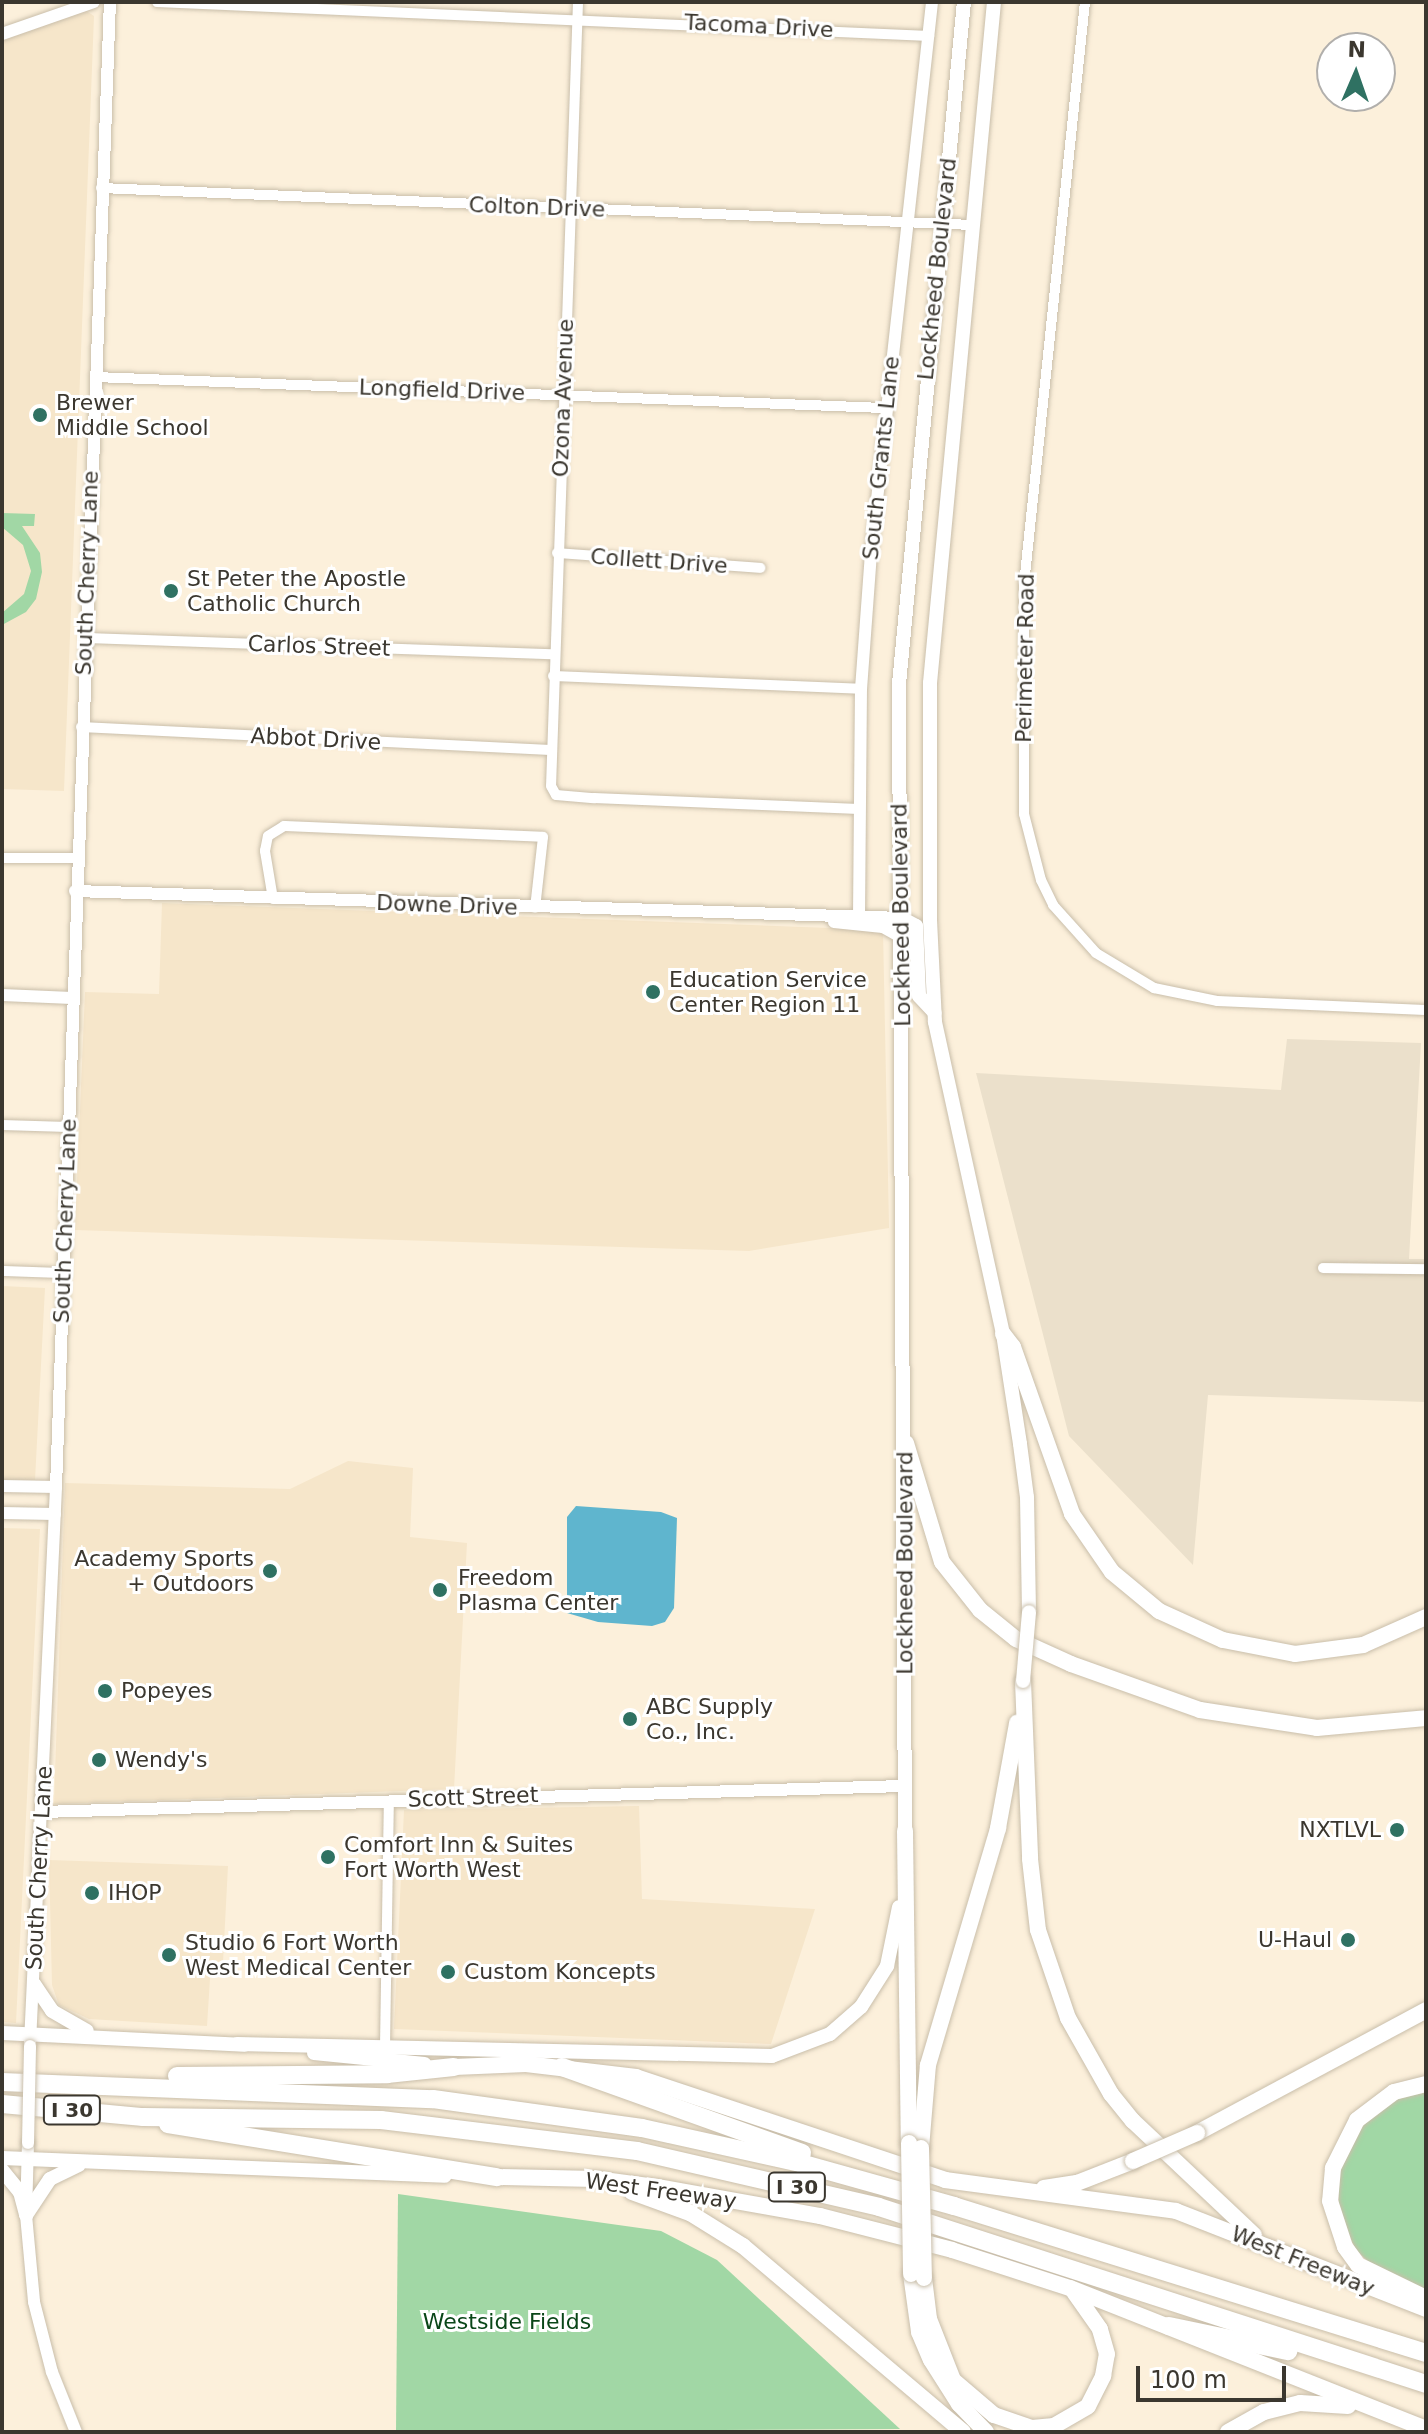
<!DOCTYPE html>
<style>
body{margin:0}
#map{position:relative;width:1428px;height:2434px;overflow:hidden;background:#fcf0db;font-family:"DejaVu Sans",sans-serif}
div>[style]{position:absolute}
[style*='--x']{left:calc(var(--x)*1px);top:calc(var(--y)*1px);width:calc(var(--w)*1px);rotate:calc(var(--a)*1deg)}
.built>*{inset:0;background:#f6e6ca}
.industrial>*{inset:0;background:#ebe0cb}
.green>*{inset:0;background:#a1d7a5}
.water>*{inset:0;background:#5fb5ce}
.roads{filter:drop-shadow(0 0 2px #c9beaa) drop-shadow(0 0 2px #c9beaa)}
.minor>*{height:10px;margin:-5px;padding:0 5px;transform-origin:5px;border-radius:5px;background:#fff}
.tertiary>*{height:12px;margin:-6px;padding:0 6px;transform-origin:6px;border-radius:6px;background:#fff}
.secondary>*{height:14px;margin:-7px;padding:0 7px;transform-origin:7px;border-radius:7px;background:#fff}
.primary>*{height:16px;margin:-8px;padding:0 8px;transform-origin:8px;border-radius:8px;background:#fff}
.motorway>*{height:18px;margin:-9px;padding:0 9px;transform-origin:9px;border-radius:9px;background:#fff}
.bridges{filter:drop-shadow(0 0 2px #c9beaa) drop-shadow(0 0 2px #c9beaa)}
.tertiary-bridge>*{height:12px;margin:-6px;padding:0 6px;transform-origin:6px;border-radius:6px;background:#fff}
.secondary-bridge>*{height:14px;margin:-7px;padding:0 7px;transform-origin:7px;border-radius:7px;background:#fff}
.primary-bridge>*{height:16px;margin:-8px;padding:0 8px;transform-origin:8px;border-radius:8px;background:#fff}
.dots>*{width:22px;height:22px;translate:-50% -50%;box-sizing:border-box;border:4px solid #fff;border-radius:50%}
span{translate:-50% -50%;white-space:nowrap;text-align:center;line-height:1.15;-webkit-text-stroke:6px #fff;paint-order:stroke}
.shield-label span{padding:2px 6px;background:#fff;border:2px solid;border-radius:6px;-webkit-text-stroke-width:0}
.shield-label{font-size:20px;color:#3b372f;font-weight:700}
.street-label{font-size:22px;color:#3b372f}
.poi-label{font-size:22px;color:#3b372f}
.left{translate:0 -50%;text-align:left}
.right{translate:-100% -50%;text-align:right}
.park-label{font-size:22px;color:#0a4618}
.frame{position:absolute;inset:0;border:4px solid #3b372f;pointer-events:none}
.north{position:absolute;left:1316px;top:32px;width:80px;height:80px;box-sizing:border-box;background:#fff;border:2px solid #b1afac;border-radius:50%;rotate:2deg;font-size:22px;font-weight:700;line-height:32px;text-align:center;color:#3b372f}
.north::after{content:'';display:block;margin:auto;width:28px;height:36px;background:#2f7162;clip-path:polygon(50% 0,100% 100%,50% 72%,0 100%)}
.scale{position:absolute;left:1136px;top:2366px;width:150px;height:36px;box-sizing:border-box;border:4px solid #3b372f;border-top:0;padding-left:10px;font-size:24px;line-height:28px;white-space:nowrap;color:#3b372f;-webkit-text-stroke:6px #fff;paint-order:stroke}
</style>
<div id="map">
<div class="built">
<i style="clip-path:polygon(85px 10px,94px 16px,64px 791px,2px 789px,2px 41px)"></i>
<i style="clip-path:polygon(162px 903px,883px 930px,889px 1228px,749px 1251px,75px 1230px,85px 992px,159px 994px)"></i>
<i style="clip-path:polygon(2px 1286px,45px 1288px,35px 1480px,2px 1480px)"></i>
<i style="clip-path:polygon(348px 1461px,413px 1468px,410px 1537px,467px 1543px,454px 1789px,54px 1804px,65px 1483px,290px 1489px)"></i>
<i style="clip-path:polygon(2px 1528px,40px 1529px,16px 2023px,2px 2022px)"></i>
<i style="clip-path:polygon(639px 1806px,642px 1899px,815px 1909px,771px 2044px,394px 2029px,404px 1810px)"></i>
<i style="clip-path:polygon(49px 1860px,228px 1866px,223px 1962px,211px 1963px,207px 2026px,89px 2019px,59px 2005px,52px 1985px)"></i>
</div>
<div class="industrial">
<i style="clip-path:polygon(1287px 1039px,1421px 1043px,1409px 1259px,1426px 1259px,1426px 1402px,1208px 1395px,1193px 1565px,1069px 1436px,976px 1073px,1281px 1090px)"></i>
</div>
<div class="green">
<i style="clip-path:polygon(2px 513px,35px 514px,34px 526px,22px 526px,40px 553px,42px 572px,36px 599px,26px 612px,2px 625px,2px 613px,24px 594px,31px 571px,23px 545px,2px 527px)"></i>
<i style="clip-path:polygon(1426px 2090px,1426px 2292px,1383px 2275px,1356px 2250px,1340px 2215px,1338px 2192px,1340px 2162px,1361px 2122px,1396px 2096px)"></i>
<i style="clip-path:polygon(398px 2194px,661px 2231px,717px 2260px,900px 2429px,396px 2432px)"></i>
</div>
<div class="water">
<i style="clip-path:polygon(576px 1506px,661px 1512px,677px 1518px,674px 1608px,665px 1622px,652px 1626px,598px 1622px,567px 1613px,567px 1517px)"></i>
</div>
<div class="roads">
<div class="minor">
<i style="--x:157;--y:2;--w:773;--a:2.52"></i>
<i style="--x:578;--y:2;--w:784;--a:91.97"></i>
<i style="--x:551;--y:786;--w:10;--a:61"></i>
<i style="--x:556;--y:795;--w:38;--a:5"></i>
<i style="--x:594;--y:798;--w:265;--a:2.4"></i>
<i style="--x:1085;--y:2;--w:585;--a:95.98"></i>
<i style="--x:1024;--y:584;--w:230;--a:90"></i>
<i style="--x:1024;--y:814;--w:68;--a:75.6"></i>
<i style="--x:1041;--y:880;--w:28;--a:64"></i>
<i style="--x:1053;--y:905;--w:64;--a:48.1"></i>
<i style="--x:1096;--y:953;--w:68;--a:31.1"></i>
<i style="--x:1154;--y:988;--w:64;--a:11.7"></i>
<i style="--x:1217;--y:1001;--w:209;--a:2.5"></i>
<i style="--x:101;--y:188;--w:872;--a:2.43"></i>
<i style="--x:95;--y:377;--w:791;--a:2.25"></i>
<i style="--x:557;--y:553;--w:204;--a:4.2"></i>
<i style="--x:85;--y:638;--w:469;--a:2"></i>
<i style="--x:553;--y:676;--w:308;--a:2.4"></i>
<i style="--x:81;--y:727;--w:470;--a:2.8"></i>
<i style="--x:2;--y:858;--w:74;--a:0"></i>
<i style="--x:273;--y:899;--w:49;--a:-99.5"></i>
<i style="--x:265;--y:851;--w:15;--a:-79"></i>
<i style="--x:268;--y:836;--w:19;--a:-32"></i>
<i style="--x:284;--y:826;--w:259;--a:2.4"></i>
<i style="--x:543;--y:837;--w:71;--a:96.4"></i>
<i style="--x:2;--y:1125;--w:66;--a:1.7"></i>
<i style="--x:1323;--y:1268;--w:103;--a:0.6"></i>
<i style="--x:2;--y:1271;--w:61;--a:1.9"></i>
<i style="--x:385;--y:2047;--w:246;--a:-89.1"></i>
</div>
<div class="tertiary">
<i style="--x:2;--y:34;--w:97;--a:-19.2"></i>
<i style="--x:75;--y:891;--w:826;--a:1.87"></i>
<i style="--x:859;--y:916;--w:227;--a:-89.5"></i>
<i style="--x:861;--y:689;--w:135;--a:-85.8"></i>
<i style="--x:871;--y:554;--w:555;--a:-83.69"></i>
<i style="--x:834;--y:922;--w:49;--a:5.8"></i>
<i style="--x:883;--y:927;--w:21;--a:29"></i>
<i style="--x:2;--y:995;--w:70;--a:2.5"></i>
<i style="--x:2;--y:1486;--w:54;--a:1.1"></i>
<i style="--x:2;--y:1513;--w:53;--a:1.1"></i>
<i style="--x:42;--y:1812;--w:862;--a:-1.73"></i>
<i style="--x:30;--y:2043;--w:557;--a:-87.32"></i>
<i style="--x:56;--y:1487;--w:1486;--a:-87.92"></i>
<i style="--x:28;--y:2143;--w:72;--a:91.6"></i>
<i style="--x:26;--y:2215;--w:87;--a:84.7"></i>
<i style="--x:34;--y:2302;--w:72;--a:75.6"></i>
<i style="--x:52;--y:2372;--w:65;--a:68.2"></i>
</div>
<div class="secondary">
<i style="--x:994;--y:2;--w:684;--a:95.37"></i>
<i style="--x:930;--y:683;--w:237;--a:90"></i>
<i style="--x:930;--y:920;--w:102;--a:87.2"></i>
<i style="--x:935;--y:1022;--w:319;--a:77.7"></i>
<i style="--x:1003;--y:1334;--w:111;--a:81.2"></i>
<i style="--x:1020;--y:1444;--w:53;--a:82.5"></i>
<i style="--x:1027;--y:1497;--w:115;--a:89"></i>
<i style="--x:901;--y:918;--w:17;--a:28"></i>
<i style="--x:916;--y:926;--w:70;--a:87.5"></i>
<i style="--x:919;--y:996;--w:23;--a:47"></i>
<i style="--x:905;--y:1843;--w:1159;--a:-90.3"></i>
<i style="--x:899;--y:684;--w:685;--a:-84.56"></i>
<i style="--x:34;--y:1984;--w:32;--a:56"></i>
<i style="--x:52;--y:2011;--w:40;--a:29.7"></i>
<i style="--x:2;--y:2033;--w:243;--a:2.8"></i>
<i style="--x:237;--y:2044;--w:535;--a:1.28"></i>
<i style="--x:772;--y:2056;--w:62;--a:-20.8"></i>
<i style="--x:830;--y:2034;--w:41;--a:-41.1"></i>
<i style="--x:861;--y:2007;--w:49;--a:-57.6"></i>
<i style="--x:887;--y:1966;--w:60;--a:-78.5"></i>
<i style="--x:314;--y:2053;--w:111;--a:5.7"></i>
<i style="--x:2;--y:2158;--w:443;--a:2.3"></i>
<i style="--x:2;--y:2170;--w:28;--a:51"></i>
<i style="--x:20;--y:2192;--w:24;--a:75"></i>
<i style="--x:26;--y:2215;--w:43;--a:-56.3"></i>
<i style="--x:50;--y:2179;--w:32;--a:-26"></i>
</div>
<div class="primary">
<i style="--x:1003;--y:1334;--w:16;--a:52"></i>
<i style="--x:1013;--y:1347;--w:177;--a:70.5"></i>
<i style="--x:1072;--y:1514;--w:70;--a:55.4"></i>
<i style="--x:1112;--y:1572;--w:61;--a:39.7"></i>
<i style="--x:1159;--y:1611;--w:70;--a:24.4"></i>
<i style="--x:1223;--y:1640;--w:73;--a:11"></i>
<i style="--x:1295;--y:1654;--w:69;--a:-7.5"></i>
<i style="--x:1363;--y:1645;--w:69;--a:-24"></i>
<i style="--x:906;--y:1443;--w:124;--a:73.2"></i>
<i style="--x:942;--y:1562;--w:61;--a:51.6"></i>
<i style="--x:980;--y:1610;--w:46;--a:38.9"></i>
<i style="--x:1016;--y:1639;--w:60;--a:24.4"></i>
<i style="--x:1071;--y:1664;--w:137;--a:19.6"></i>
<i style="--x:1200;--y:1710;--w:118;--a:8.7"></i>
<i style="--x:1317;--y:1728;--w:109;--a:-5.2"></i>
<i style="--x:1023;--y:1681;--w:178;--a:87.7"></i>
<i style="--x:1030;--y:1859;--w:71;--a:83.6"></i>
<i style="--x:1038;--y:1930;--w:93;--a:71.2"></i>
<i style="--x:1068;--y:2018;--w:87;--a:60.5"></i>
<i style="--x:1111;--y:2094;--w:35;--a:51"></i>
<i style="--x:1133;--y:2121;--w:166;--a:43.3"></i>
<i style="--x:905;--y:1831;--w:312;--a:89.3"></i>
<i style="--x:454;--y:2067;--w:72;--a:-2.4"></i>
<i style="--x:526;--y:2064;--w:111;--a:6.7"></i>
<i style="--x:636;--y:2077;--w:326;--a:18.4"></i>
<i style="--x:945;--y:2180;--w:233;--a:7.6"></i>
<i style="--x:1176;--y:2211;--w:269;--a:21.4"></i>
<i style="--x:1426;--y:2084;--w:33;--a:166"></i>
<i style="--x:1394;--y:2092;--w:46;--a:142.9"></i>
<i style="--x:1357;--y:2120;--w:54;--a:116.6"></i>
<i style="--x:1333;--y:2168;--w:33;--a:95"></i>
<i style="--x:1330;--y:2201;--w:48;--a:71.9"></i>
<i style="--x:1345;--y:2247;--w:22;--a:54"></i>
<i style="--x:1358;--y:2265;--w:76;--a:25.9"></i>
<i style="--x:1197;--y:2133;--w:260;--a:-28.2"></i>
<i style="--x:921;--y:2148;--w:83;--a:-85.2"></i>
<i style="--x:928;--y:2065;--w:247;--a:-73.5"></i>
<i style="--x:998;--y:1828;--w:107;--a:-79.7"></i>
<i style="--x:497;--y:2177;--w:99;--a:1.2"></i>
<i style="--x:596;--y:2179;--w:62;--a:7.5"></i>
<i style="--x:657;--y:2187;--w:166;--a:10.1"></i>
<i style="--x:820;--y:2216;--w:136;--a:14.4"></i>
<i style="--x:952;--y:2250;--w:124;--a:17.9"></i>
<i style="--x:1070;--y:2288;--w:383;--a:21.6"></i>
<i style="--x:1044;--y:2188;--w:33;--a:-9"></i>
<i style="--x:1077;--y:2183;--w:60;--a:-21.4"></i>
<i style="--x:632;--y:2192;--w:62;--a:19.9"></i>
<i style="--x:690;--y:2213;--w:62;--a:31.9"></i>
<i style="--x:743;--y:2246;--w:288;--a:40.2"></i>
<i style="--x:911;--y:2274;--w:59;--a:82.1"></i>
<i style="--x:919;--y:2332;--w:30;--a:67"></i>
<i style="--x:931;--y:2360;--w:52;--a:57.5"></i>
<i style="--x:959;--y:2404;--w:39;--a:46"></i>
<i style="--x:924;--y:2278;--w:41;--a:83"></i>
<i style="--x:929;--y:2319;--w:66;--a:68.5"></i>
<i style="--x:953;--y:2380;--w:54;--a:40.5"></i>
<i style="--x:994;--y:2415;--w:40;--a:18.9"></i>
<i style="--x:1032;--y:2428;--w:22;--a:-5"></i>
<i style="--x:1054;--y:2426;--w:39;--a:-30"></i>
<i style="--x:1088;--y:2406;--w:34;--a:-63"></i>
<i style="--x:1103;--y:2376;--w:22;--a:-80"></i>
<i style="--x:1107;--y:2354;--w:26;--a:-106"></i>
<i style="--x:1100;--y:2329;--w:45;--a:-125.1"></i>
<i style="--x:1228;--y:2432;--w:41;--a:-29.1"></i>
<i style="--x:1264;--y:2412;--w:37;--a:-14"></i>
<i style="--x:1300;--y:2403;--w:48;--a:3.6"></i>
</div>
<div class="motorway">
<i style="--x:562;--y:2067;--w:255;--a:19.7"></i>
<i style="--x:177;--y:2076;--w:210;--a:-0.5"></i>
<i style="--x:387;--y:2074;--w:67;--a:-6"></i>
<i style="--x:2;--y:2082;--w:431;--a:2.3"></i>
<i style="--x:433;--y:2099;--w:211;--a:7.9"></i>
<i style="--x:642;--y:2128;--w:162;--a:12.5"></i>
<i style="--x:800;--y:2163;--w:160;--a:15.6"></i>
<i style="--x:954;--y:2206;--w:494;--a:17.3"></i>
<i style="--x:2;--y:2104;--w:142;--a:5.3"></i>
<i style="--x:143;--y:2117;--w:238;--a:0.7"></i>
<i style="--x:381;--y:2120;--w:258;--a:6.9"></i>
<i style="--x:637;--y:2151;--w:248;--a:13"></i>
<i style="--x:879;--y:2207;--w:575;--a:17.93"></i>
<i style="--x:168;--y:2124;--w:333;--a:9.2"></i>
<i style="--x:1169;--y:2326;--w:122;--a:11.9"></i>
</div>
</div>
<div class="bridges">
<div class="tertiary-bridge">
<i style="--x:28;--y:2143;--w:97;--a:-88.8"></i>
</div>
<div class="secondary-bridge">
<i style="--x:1023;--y:1681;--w:69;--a:-85"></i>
</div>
<div class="primary-bridge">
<i style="--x:909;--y:2143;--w:131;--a:89.1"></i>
<i style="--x:921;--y:2148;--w:130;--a:88.7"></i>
<i style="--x:1133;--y:2161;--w:70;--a:-23.6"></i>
</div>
</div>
<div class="dots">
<i style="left:40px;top:415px;background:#2f7162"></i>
<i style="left:171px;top:591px;background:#2f7162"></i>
<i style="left:653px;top:992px;background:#2f7162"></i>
<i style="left:270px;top:1571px;background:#2f7162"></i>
<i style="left:440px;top:1590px;background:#2f7162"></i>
<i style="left:105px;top:1691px;background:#2f7162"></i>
<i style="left:630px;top:1719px;background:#2f7162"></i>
<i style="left:99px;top:1760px;background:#2f7162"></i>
<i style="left:1397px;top:1830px;background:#2f7162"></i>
<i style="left:328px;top:1857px;background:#2f7162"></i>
<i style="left:92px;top:1893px;background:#2f7162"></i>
<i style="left:1348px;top:1940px;background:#2f7162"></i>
<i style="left:169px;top:1955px;background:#2f7162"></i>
<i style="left:448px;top:1972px;background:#2f7162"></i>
</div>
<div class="shield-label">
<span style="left:72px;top:2110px">I 30</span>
<span style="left:797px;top:2187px">I 30</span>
</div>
<div class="street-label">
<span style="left:759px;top:26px;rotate:3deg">Tacoma Drive</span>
<span style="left:537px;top:207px;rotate:2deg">Colton Drive</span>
<span style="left:937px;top:269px;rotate:-84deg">Lockheed Boulevard</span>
<span style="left:442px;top:390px;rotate:2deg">Longfield Drive</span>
<span style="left:563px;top:398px;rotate:-88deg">Ozona Avenue</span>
<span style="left:881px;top:458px;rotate:-84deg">South Grants Lane</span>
<span style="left:659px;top:561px;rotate:4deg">Collett Drive</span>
<span style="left:87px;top:573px;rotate:-88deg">South Cherry Lane</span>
<span style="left:319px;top:646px;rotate:2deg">Carlos Street</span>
<span style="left:1025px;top:658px;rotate:-89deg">Perimeter Road</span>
<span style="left:316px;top:739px;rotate:3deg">Abbot Drive</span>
<span style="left:447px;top:905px;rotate:2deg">Downe Drive</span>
<span style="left:901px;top:915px;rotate:-91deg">Lockheed Boulevard</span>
<span style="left:65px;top:1221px;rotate:-88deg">South Cherry Lane</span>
<span style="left:905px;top:1563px;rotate:-90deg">Lockheed Boulevard</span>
<span style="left:473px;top:1797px;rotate:-2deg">Scott Street</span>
<span style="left:39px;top:1868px;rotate:-87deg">South Cherry Lane</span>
<span style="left:661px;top:2191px;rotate:8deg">West Freeway</span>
<span style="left:1303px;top:2261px;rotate:22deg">West Freeway</span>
</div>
<div class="poi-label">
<span class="left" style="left:56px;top:415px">Brewer<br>Middle School</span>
<span class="left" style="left:187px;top:591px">St Peter the Apostle<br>Catholic Church</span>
<span class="left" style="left:669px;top:992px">Education Service<br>Center Region 11</span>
<span class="right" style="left:254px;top:1571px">Academy Sports<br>+ Outdoors</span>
<span class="left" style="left:458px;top:1590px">Freedom<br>Plasma Center</span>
<span class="left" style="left:121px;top:1691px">Popeyes</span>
<span class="left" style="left:646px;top:1719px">ABC Supply<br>Co., Inc.</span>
<span class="left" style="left:115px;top:1760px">Wendy's</span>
<span class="right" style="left:1381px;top:1830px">NXTLVL</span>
<span class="left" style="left:344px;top:1857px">Comfort Inn &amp; Suites<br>Fort Worth West</span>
<span class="left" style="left:108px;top:1893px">IHOP</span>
<span class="right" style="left:1332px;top:1940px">U-Haul</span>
<span class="left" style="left:185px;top:1955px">Studio 6 Fort Worth<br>West Medical Center</span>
<span class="left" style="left:464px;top:1972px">Custom Koncepts</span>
</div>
<div class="park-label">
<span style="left:507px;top:2322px">Westside Fields</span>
</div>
<div class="frame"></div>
<div class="north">N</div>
<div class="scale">100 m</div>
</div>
